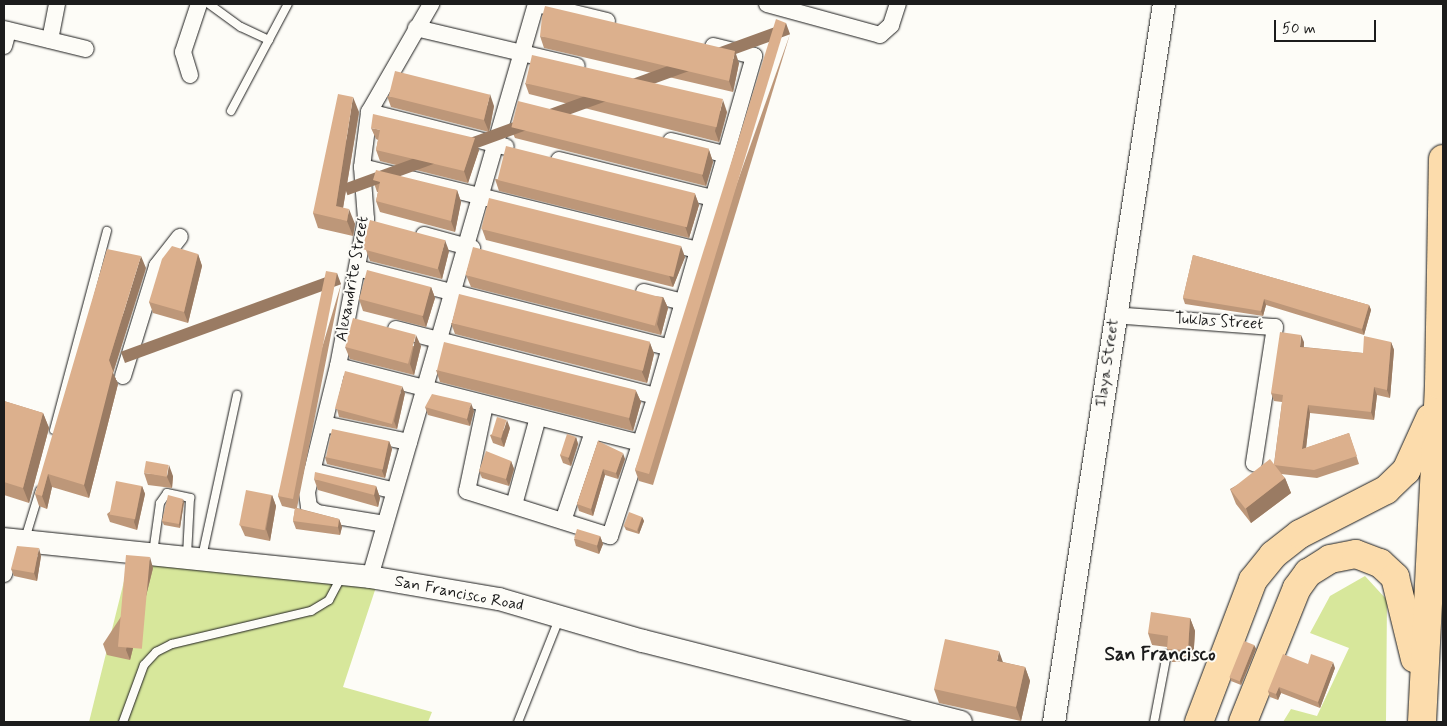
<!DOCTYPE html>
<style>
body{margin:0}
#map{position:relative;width:1447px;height:726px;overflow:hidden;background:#fdfcf7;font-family:Mynerve,sans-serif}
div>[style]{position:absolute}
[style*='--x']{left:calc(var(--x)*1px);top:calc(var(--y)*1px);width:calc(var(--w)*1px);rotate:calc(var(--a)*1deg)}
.green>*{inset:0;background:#d7e79b}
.roads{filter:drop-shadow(0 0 1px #1c1c1c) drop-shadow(0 0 1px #1c1c1c)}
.lane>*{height:8px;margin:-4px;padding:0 4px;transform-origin:4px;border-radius:4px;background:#fdfcf7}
.street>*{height:16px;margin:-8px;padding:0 8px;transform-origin:8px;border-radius:8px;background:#fdfcf7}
.secondary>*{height:22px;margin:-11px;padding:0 11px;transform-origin:11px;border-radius:11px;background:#fdfcf7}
.highway>*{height:28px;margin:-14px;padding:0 14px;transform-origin:14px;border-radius:14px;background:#fcdcac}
.wall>*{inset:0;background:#bd9779}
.shaded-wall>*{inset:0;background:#9a7b63;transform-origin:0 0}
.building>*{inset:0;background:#dcb08d;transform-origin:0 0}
span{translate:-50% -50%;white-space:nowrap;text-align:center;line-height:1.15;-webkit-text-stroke:4px #fdfcf7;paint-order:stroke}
.street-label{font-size:16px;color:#1c1c1c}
.quarter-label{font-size:19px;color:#1c1c1c;font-weight:700}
.frame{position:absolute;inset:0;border:5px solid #1c1c1c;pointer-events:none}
.scale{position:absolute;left:1274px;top:20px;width:102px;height:22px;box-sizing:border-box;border:2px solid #1c1c1c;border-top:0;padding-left:6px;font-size:15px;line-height:18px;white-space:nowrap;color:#1c1c1c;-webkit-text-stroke:4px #fdfcf7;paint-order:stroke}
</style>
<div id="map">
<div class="green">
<i style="clip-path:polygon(129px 561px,377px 584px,343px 687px,432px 712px,428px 722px,89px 722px)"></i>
<i style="clip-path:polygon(1365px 576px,1387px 600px,1386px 722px,1283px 722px,1291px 709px,1317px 716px,1349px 648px,1310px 633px,1330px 596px)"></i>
</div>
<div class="roads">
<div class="lane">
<i style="--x:209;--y:4;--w:39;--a:36"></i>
<i style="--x:241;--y:27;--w:31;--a:25"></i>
<i style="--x:231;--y:111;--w:121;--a:-62"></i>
<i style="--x:54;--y:430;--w:206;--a:-75.1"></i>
<i style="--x:25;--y:539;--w:51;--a:-73"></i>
<i style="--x:153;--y:553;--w:50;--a:-82"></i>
<i style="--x:160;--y:503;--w:12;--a:-55"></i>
<i style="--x:167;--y:493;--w:24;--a:12"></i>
<i style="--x:190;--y:498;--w:57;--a:93"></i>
<i style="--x:202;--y:557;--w:166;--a:-77.8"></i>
<i style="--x:123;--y:722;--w:61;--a:-69.8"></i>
<i style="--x:144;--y:665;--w:18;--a:-47"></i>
<i style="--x:156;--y:652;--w:18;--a:-27"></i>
<i style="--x:172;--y:644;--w:143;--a:-13.4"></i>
<i style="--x:311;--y:611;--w:21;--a:-31"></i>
<i style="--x:329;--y:600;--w:27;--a:-62"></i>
<i style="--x:518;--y:722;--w:111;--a:-68.3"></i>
<i style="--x:1154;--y:722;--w:69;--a:-79.2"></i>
</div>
<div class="street">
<i style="--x:537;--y:4;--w:72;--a:13.7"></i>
<i style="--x:767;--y:4;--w:117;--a:15.3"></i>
<i style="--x:880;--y:35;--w:15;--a:-42"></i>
<i style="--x:891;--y:25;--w:22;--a:-72"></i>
<i style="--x:416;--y:28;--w:165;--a:13.3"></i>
<i style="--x:4;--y:29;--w:84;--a:13.7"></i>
<i style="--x:50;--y:40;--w:37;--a:-79"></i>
<i style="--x:4;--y:46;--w:16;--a:-75"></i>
<i style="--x:190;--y:75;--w:24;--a:-107"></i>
<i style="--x:183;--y:52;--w:51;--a:-71.6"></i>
<i style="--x:369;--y:112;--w:141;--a:14.3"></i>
<i style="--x:671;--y:141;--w:55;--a:13.8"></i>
<i style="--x:559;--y:160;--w:158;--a:13.9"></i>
<i style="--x:362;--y:167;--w:346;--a:13.9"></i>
<i style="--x:424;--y:235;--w:50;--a:15.2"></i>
<i style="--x:357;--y:268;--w:323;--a:14.3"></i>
<i style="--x:644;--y:292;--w:40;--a:14.4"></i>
<i style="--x:1114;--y:315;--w:161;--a:4.3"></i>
<i style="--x:1275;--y:327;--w:138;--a:98.8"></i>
<i style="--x:396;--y:329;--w:268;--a:14.5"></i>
<i style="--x:338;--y:366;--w:312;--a:14.3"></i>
<i style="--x:123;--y:376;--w:115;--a:-72.8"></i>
<i style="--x:157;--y:266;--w:37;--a:-52"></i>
<i style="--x:485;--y:405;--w:88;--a:101.8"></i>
<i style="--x:467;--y:491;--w:150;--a:17.5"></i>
<i style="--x:610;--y:536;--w:147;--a:-71.8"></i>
<i style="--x:656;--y:396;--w:354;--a:-73.9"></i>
<i style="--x:754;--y:56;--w:42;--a:-166.3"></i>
<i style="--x:324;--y:424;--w:87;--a:12"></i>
<i style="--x:312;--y:471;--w:85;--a:13.5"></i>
<i style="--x:514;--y:505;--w:91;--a:-74.7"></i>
<i style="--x:563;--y:521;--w:94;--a:-71.4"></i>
<i style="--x:385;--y:524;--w:69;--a:-170.8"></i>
<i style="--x:317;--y:513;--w:10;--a:-143"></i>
<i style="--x:309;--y:507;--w:15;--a:-98"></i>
<i style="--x:307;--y:492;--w:130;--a:-76.2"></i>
<i style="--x:338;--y:366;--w:150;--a:-79.2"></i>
<i style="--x:366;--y:219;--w:52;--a:-94.4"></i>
<i style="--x:362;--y:167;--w:55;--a:-82.7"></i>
<i style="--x:369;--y:112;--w:125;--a:-60.1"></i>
<i style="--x:4;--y:574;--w:35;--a:-75"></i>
<i style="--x:370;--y:577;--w:597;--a:-73.84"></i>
</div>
<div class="secondary">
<i style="--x:4;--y:539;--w:368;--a:5.9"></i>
<i style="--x:370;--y:577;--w:131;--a:9.7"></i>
<i style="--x:499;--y:599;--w:150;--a:16.3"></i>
<i style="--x:643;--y:641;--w:328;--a:14.3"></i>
<i style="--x:1054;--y:722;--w:726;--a:-81.29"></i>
</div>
<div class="highway">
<i style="--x:1199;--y:722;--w:152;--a:-69.2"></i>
<i style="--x:1253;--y:580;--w:32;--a:-51"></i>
<i style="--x:1273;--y:555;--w:34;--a:-38"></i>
<i style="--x:1300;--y:534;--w:97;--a:-27.1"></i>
<i style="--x:1386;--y:490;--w:28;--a:-44"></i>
<i style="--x:1406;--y:471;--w:58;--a:-65.6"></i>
<i style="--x:1243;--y:722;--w:144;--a:-68.1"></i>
<i style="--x:1297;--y:588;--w:19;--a:-54"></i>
<i style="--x:1308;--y:573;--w:26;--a:-32"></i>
<i style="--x:1330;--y:559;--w:26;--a:-11"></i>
<i style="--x:1356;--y:554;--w:26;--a:21"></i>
<i style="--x:1380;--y:563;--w:21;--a:43"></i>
<i style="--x:1395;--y:577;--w:84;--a:76.3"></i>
<i style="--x:1422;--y:722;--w:337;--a:-87.1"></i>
<i style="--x:1439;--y:385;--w:226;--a:-89"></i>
</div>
</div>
<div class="wall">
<i style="clip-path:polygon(790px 34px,653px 485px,639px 481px,635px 470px)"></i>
<i style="clip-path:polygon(540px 36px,739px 63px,733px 92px,544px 48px)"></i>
<i style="clip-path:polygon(525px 83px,727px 112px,719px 142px,529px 94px)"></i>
<i style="clip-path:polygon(387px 96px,494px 106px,489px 132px,391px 107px)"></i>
<i style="clip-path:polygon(359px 112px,343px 208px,355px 224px,353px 236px,318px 228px,313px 213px)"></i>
<i style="clip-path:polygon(510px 127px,709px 150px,713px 162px,706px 186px,515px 138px)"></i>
<i style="clip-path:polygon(371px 128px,479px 150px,468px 183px,380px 161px,376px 150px,378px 140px,376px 139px)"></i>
<i style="clip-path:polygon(495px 179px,695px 194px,699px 205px,689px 238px,499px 191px)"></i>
<i style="clip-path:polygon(373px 180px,457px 190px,461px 202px,455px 232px,380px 212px,376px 201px,378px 192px,377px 192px)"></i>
<i style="clip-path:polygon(482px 229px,685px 257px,673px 287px,486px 240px)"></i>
<i style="clip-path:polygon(366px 250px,449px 251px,442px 279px,370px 261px)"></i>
<i style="clip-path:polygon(198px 254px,202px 266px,188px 323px,153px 313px,149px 302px)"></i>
<i style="clip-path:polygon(1193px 255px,1369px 305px,1371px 310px,1364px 335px,1266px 305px,1263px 316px,1185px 304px,1183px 298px)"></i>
<i style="clip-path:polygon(146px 268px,113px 373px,118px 384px,89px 498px,52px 487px,47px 509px,39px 506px,35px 494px)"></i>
<i style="clip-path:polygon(466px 275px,663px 297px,668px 308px,661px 335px,471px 287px)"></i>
<i style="clip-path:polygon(341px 284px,297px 508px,339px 519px,342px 527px,340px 535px,296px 529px,293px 521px,295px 509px,282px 506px,278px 496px)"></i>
<i style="clip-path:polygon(431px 287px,435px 298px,426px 327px,363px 311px,359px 299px)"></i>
<i style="clip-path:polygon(451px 323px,650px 343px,654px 354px,647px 383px,455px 334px)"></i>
<i style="clip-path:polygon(1304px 342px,1304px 347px,1363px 353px,1391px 342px,1394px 350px,1390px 398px,1377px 395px,1374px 420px,1310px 413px,1306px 448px,1349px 433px,1359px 464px,1317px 478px,1281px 474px,1285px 478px,1291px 493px,1251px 523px,1236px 504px,1230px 489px,1274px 464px,1282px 402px,1274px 401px,1271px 393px)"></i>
<i style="clip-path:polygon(421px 346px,414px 375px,350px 359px,345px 347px)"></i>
<i style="clip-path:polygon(436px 370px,636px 391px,641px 402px,633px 431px,440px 382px)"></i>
<i style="clip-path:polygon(405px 393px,397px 429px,339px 417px,337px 409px)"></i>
<i style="clip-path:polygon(4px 401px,43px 413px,49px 428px,29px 503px,4px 495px)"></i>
<i style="clip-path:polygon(425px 407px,474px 411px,470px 426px,428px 415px)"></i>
<i style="clip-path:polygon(510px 428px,504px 447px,493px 443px,490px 435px)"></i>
<i style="clip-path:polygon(576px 437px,578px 444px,571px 466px,563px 463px,560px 455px)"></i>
<i style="clip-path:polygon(389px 441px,392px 449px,385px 478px,327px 464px,325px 457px)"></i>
<i style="clip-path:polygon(598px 441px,625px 459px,618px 479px,605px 475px,593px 516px,579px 511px,577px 504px)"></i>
<i style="clip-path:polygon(511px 461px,514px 469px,509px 486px,482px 478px,479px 471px)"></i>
<i style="clip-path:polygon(144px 473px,173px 476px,172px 488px,148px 485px)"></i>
<i style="clip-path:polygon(314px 479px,376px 486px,380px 498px,378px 507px,318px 490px)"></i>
<i style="clip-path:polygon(142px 486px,145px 494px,137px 530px,110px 522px,107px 514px)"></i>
<i style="clip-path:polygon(272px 495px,276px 506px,270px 541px,245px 536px,240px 525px)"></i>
<i style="clip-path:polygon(184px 502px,180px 528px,164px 525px,162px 521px)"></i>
<i style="clip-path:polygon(642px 517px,644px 521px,639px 534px,626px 530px,624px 526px)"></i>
<i style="clip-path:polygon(600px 536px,603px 544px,599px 554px,576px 546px,574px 539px)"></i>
<i style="clip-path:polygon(41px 556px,37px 581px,14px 576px,11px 569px)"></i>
<i style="clip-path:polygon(153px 568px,130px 660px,107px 655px,103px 644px)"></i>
<i style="clip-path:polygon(1190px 618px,1195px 631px,1193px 662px,1172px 662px,1167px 647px,1152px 645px,1148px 633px)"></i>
<i style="clip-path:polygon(1254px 645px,1256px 649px,1241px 685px,1231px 681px,1230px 677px)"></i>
<i style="clip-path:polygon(1003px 662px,1025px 667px,1030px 681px,1021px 721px,939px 703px,934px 689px)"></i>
<i style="clip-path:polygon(1308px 664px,1335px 668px,1320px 708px,1281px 693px,1278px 700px,1270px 697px,1268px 691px)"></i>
</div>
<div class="shaded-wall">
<i style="left:786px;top:23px;width:12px;height:471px;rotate:70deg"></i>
<i style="clip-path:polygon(735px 51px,739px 63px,733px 92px,729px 81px)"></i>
<i style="clip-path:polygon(490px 94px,494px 106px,489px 132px,484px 120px)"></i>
<i style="clip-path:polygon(353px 97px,359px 112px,341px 220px,336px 206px)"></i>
<i style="clip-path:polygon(723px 100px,727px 112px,719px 142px,715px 131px)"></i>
<i style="clip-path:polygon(475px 138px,479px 150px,468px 183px,464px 171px)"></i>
<i style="clip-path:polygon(709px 150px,713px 162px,706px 186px,702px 175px)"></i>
<i style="clip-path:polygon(457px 190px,461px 202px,455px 232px,451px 221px)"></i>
<i style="clip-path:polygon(695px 194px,699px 205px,689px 238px,685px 226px)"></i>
<i style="clip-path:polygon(349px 209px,355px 224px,353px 236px,347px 221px)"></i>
<i style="clip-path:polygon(445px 240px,449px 251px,442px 279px,438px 268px)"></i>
<i style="clip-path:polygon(681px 246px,685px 257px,673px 287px,669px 275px)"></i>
<i style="clip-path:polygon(198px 254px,202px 266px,188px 323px,184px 312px)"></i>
<i style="clip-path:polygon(141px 256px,146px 268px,113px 373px,118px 384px,89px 498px,84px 485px,109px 360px)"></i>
<i style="left:337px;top:273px;width:12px;height:230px;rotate:70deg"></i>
<i style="clip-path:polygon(431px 287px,435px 298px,426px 327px,422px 315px)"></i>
<i style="clip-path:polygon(663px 297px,668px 308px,661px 335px,657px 324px)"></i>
<i style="clip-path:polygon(1264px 299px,1266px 305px,1263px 316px,1261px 311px)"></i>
<i style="clip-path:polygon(1369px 305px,1371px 310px,1364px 335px,1362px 329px)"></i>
<i style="clip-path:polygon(416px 335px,421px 346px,414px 375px,410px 364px)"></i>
<i style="clip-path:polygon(1301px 335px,1304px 342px,1303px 355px,1300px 347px)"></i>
<i style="clip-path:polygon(1391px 342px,1394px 350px,1390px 398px,1387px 390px)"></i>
<i style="clip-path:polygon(650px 343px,654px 354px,647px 383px,642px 372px)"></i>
<i style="clip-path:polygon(402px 386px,405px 393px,397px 429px,394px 421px)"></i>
<i style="clip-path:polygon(1374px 387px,1377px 395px,1374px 420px,1371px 412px)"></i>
<i style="clip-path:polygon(636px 391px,641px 402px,633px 431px,629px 419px)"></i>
<i style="clip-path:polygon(471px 403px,474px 411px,470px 426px,467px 419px)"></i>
<i style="clip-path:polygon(1308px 405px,1310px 413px,1305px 457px,1302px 449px)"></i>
<i style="clip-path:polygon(43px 413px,49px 428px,29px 503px,23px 488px)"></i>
<i style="clip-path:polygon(507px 420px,510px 428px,504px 447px,501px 439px)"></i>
<i style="clip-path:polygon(576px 437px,578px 444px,571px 466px,568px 458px)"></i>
<i style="clip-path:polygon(389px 441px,392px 449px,385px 478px,382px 471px)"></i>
<i style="clip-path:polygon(623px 453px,625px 459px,618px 479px,616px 473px)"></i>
<i style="clip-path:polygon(511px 461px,514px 469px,509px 486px,506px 479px)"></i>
<i style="clip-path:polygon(169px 465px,173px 476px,172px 488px,167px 477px)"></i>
<i style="clip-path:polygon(603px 469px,605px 475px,593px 516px,591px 509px)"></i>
<i style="clip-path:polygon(48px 474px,52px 487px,47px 509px,42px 496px)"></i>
<i style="clip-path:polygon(1285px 478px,1291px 493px,1251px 523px,1246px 508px)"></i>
<i style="clip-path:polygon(142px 486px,145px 494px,137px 530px,134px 522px)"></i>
<i style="clip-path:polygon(376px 486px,380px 498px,378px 507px,374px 495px)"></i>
<i style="clip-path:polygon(272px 495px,276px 506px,270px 541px,266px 529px)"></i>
<i style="clip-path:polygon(183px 499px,184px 502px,180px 528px,179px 524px)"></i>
<i style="clip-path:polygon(642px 517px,644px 521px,639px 534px,638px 530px)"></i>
<i style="clip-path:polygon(339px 519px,342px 527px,340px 535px,338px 527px)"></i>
<i style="clip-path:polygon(600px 536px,603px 544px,599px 554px,597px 546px)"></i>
<i style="clip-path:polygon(39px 548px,41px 556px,37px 581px,34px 573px)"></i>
<i style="clip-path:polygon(150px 557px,153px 568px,130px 660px,126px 650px)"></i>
<i style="clip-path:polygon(1190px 618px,1195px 631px,1193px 662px,1188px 650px)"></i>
<i style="clip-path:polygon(1254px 645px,1256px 649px,1241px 685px,1240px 681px)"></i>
<i style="clip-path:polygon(999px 651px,1004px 665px,997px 661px)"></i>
<i style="clip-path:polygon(1333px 662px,1335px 668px,1320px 708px,1318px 702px)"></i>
<i style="clip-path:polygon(1025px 667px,1030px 681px,1021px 721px,1016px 707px)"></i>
<i style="clip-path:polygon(1279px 687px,1281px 693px,1278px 700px,1276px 694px)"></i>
</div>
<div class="building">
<i style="clip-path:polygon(545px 6px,735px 51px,729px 81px,540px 36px,542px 17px)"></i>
<i style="clip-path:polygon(776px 19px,786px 23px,649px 474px,635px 470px)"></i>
<i style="left:532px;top:55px;width:196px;height:29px;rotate:13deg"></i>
<i style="left:395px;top:71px;width:98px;height:26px;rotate:14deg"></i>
<i style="clip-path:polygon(338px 94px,353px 97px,336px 206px,349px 209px,347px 221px,313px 213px)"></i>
<i style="left:518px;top:101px;width:197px;height:27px;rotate:14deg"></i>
<i style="clip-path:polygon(373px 114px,475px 138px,464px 171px,376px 150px,380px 130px,371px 128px)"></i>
<i style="left:506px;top:146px;width:195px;height:35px;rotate:14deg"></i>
<i style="clip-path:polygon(376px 170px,457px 190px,451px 221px,376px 201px,380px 182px,373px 180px)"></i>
<i style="left:489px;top:198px;width:198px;height:32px;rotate:14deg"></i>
<i style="left:370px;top:220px;width:78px;height:30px;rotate:15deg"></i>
<i style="clip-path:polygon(172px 246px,198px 254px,184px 312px,149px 302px,162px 259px)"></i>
<i style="left:473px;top:247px;width:196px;height:29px;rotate:15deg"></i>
<i style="clip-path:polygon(107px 249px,141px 256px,109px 360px,113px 371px,84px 485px,48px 474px,42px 496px,35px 494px)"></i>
<i style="clip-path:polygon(1193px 255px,1369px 305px,1362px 329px,1264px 299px,1261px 311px,1183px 298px)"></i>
<i style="left:367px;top:270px;width:66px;height:30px;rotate:15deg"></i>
<i style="clip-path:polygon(326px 271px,337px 273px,293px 499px,278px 496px)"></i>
<i style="left:459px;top:294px;width:197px;height:30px;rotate:14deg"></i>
<i style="left:353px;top:318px;width:65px;height:30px;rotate:15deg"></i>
<i style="clip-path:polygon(1280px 332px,1301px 335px,1300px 347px,1363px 353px,1364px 336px,1391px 342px,1387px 390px,1374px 387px,1371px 412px,1308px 405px,1302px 449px,1349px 433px,1357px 456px,1314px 470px,1274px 465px,1283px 395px,1271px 393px)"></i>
<i style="left:444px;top:342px;width:198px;height:29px;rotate:14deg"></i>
<i style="left:345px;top:371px;width:59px;height:39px;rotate:15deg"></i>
<i style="clip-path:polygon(432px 394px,471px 403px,467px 419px,425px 407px)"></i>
<i style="clip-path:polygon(4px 401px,43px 413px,23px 488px,4px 482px)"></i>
<i style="left:497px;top:417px;width:10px;height:19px;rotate:17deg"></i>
<i style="left:332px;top:429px;width:58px;height:29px;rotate:12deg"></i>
<i style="left:567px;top:434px;width:9px;height:22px;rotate:18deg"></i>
<i style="clip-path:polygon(598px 441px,623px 453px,616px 473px,603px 469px,591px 509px,577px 504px)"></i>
<i style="clip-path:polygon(486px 451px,511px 461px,506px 479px,479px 471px)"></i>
<i style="left:1270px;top:459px;width:24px;height:50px;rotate:52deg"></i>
<i style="left:146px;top:461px;width:23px;height:12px;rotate:10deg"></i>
<i style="clip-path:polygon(315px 472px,376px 486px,374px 495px,314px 479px)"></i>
<i style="left:116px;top:481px;width:26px;height:34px;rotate:11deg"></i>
<i style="left:246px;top:490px;width:26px;height:36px;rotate:11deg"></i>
<i style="clip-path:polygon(168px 495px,183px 499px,179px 524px,162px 521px)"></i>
<i style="clip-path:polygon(295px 508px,339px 519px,338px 527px,293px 521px)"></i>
<i style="left:629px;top:512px;width:14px;height:15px;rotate:21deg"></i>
<i style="left:577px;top:529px;width:24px;height:10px;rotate:17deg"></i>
<i style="clip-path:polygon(17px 546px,39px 548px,34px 573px,11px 569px)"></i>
<i style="left:126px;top:555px;width:24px;height:92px;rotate:5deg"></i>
<i style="clip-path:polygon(1151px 612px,1190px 618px,1188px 650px,1167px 649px,1168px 636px,1148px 633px)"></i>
<i style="clip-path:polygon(945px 639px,999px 651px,997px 661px,1025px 667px,1016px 707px,934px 689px)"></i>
<i style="left:1244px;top:641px;width:11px;height:39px;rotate:22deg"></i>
<i style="clip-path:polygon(1283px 654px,1308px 664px,1311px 654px,1333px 662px,1318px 702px,1279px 687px,1276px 694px,1268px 691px)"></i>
</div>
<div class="street-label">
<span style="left:353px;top:279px;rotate:-80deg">Alexandrite Street</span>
<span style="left:1219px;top:322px;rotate:4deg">Tuklas Street</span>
<span style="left:1108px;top:363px;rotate:-82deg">Ilaya Street</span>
<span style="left:459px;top:594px;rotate:11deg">San Francisco Road</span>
</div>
<div class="quarter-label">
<span style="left:1160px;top:655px">San Francisco</span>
</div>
<div class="frame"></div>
<div class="scale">50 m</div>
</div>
